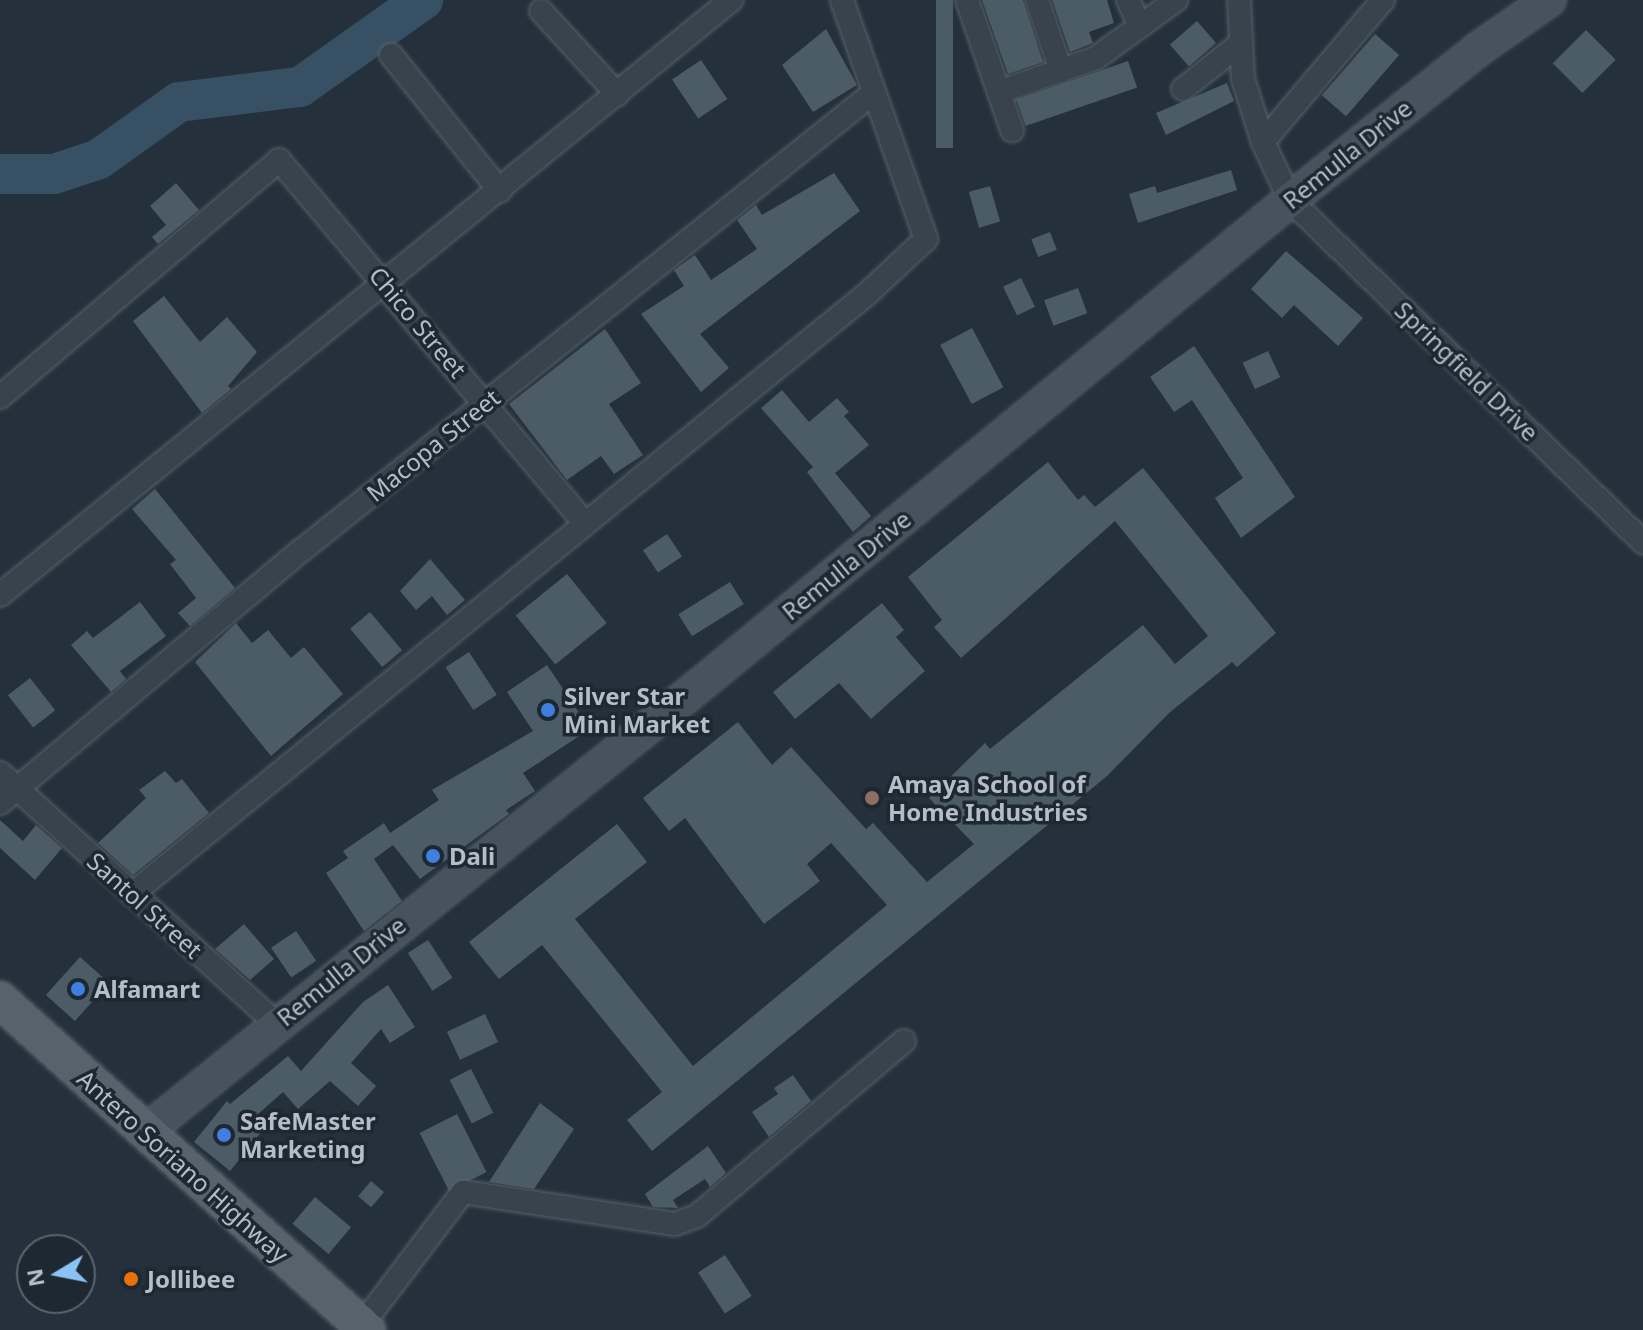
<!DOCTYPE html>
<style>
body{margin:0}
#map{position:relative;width:1643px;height:1330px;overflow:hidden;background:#24313c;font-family:"Noto Sans",sans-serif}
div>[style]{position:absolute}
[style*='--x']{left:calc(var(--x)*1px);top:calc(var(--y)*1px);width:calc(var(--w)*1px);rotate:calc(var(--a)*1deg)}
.river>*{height:40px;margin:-20px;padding:0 20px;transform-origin:20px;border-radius:20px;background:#385063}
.building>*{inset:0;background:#4c5c67;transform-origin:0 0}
.roads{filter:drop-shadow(0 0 2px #56616a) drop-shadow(0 0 2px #56616a)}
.street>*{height:22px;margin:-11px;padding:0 11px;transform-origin:11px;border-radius:11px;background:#38434c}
.secondary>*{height:32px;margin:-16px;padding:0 16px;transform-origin:16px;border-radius:16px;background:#46535f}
.primary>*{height:36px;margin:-18px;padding:0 18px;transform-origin:18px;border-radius:18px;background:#56626c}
.dots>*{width:22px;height:22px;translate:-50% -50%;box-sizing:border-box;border:4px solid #1d2831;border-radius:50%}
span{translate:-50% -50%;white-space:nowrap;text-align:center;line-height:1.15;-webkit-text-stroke:7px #1d2831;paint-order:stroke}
.street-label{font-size:24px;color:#b3bec8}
.poi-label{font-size:24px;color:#b3bec8;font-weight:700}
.left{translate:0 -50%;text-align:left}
.north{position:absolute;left:16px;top:1234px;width:80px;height:80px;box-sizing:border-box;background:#1d2831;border:2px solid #59646d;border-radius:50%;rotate:260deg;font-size:22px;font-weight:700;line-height:32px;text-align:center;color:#b3bec8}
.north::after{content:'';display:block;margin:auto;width:28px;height:36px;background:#8bc2f5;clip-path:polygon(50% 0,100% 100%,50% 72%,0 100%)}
</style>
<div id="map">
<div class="river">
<i style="--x:0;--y:174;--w:54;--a:0"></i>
<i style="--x:54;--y:174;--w:47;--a:-18.4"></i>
<i style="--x:99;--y:159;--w:98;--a:-35.5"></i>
<i style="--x:179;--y:102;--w:122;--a:-7.1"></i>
<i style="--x:300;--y:87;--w:151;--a:-35.3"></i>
</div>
<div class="building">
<i style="left:936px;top:0;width:17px;height:148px"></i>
<i style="clip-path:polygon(982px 0,1023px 0,1043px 62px,1008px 74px)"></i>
<i style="clip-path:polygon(1052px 0,1107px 0,1114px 23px,1089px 32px,1093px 43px,1070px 52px)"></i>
<i style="left:1197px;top:21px;width:29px;height:36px;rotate:49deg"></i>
<i style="clip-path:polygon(826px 29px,857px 85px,813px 112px,782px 65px)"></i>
<i style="left:1586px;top:30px;width:42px;height:47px;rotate:45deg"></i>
<i style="left:1375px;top:34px;width:32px;height:81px;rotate:41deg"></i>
<i style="left:701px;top:60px;width:47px;height:35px;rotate:56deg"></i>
<i style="left:1128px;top:61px;width:28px;height:118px;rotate:71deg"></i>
<i style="clip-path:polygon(1227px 83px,1234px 101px,1166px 135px,1156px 113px)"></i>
<i style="clip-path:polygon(1231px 170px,1237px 190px,1138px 223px,1129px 194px,1155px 186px,1157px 193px)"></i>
<i style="clip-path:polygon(834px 173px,860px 211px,700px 334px,729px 368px,701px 392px,641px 314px,684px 286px,674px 270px,695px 255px,711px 280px,757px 249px,737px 220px,756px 205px,762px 215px)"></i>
<i style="clip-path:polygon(176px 183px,199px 210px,158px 244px,152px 237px,166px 225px,150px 206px)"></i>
<i style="left:990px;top:186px;width:37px;height:22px;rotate:74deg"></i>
<i style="left:1050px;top:232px;width:19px;height:20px;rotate:69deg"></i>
<i style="clip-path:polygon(1286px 251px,1363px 318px,1338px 346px,1294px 305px,1282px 318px,1251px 289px)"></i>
<i style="left:1021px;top:278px;width:32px;height:20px;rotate:64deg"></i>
<i style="left:1078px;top:288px;width:27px;height:36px;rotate:70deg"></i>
<i style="clip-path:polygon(164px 296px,200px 342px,227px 317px,257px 352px,228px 386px,231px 389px,202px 413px,133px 321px)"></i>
<i style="left:972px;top:328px;width:67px;height:36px;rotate:62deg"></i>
<i style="clip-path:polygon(605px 329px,641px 383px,609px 404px,643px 455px,614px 474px,601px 456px,567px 480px,509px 404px)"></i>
<i style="clip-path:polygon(1194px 346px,1295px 497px,1241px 538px,1215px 498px,1243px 478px,1192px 400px,1174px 412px,1150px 377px)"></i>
<i style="left:1268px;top:351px;width:29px;height:28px;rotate:65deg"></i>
<i style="clip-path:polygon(782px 390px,809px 422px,837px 398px,849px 412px,844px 416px,869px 445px,835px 473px,871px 516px,853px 532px,807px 472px,813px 467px,761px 408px)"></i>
<i style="clip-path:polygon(1048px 462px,1078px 500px,1084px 495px,1095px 507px,1143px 468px,1276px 633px,1237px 667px,1232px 662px,1169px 713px,1107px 776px,652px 1151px,627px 1120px,662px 1092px,542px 945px,499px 979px,469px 942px,617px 824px,647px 862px,575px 919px,693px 1066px,887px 905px,831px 843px,807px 864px,820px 881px,764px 924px,685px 818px,669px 831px,643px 798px,738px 722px,772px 765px,791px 747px,866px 829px,873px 823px,927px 882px,974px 844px,929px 798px,985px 743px,990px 749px,1143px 625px,1175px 664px,1208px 636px,1115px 521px,961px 658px,934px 627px,942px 620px,908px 577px)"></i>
<i style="clip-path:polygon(155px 489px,235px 588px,190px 626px,178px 613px,196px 598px,170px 564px,176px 560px,132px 509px)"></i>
<i style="left:667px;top:534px;width:27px;height:29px;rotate:56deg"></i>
<i style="clip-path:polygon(430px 559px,465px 600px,447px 615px,432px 596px,416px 610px,400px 591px)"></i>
<i style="left:567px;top:574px;width:63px;height:66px;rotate:51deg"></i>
<i style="left:730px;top:582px;width:26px;height:61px;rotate:58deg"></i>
<i style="clip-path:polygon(140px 602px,166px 636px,120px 671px,126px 679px,111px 692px,71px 645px,87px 631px,93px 638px)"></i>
<i style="clip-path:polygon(882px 603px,904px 630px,896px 637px,925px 671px,871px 719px,839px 683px,795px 719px,773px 692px)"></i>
<i style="left:370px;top:612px;width:50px;height:26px;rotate:50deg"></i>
<i style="clip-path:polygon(236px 623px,252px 643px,268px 630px,291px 658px,304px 647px,343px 694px,271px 756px,195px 662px)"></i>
<i style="left:469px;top:652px;width:51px;height:28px;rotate:57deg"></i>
<i style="clip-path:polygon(547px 665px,590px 729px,523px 773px,535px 791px,506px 810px,509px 814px,420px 879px,393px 845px,374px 859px,402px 901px,364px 931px,326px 873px,348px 858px,343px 851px,384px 823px,390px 833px,439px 800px,432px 790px,533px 731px,507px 692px)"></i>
<i style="left:30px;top:678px;width:41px;height:28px;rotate:52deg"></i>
<i style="clip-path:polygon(165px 771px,176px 783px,182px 779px,209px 813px,133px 875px,98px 843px,146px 798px,139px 790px)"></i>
<i style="clip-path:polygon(0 820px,23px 841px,36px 825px,62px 848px,35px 880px,0 848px)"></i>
<i style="clip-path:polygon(244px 924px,274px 959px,250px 980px,215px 949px)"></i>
<i style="left:296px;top:931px;width:36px;height:30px;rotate:56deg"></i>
<i style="left:428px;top:940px;width:45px;height:24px;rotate:57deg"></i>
<i style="left:80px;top:957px;width:39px;height:51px;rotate:42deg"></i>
<i style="clip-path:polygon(388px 985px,415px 1027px,390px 1043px,381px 1029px,351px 1063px,376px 1086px,358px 1106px,330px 1081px,298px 1109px,283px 1092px,251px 1120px,263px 1130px,230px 1171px,194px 1142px,227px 1101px,230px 1104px,288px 1056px,301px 1071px,363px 1002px)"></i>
<i style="left:485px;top:1014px;width:31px;height:42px;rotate:65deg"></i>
<i style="left:471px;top:1069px;width:49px;height:24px;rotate:63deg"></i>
<i style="clip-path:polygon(793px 1075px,811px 1101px,769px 1137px,752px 1112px,778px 1094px,774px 1088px)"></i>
<i style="clip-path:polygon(540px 1103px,574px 1129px,534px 1189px,489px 1182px)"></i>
<i style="left:457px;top:1114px;width:65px;height:42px;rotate:63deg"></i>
<i style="clip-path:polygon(708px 1146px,726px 1173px,710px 1187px,705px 1179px,673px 1200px,678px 1208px,653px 1207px,645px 1194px)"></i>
<i style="left:371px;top:1181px;width:17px;height:20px;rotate:40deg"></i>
<i style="left:315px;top:1197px;width:47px;height:35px;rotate:40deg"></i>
<i style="left:725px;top:1255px;width:49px;height:32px;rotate:57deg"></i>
</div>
<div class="roads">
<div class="street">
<i style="--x:967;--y:0;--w:138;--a:70.9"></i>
<i style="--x:1037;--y:0;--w:75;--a:71.3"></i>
<i style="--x:1128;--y:0;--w:29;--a:65"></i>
<i style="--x:1239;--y:0;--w:79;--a:87.1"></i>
<i style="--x:1243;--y:79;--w:66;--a:72.4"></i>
<i style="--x:1263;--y:142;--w:64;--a:65"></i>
<i style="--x:1290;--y:200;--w:492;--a:44.1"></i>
<i style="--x:541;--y:11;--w:113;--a:47.5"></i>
<i style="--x:391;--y:55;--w:174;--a:51.3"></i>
<i style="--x:1183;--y:89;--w:74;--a:-38.4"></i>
<i style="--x:999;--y:92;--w:103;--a:-19.3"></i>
<i style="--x:1096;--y:58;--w:99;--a:-35.9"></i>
<i style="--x:1263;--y:142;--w:186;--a:-49.8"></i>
<i style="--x:0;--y:397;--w:366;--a:-40.3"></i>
<i style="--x:279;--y:160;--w:475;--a:49.9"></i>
<i style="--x:0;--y:595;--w:943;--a:-39.14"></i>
<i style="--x:0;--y:773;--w:372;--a:42.2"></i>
<i style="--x:0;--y:803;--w:394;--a:-40"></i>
<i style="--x:302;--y:550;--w:730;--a:-38.66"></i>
<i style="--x:132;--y:894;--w:950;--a:-39.23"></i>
<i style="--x:868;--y:293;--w:79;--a:-43"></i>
<i style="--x:926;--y:239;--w:253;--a:-109.4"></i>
<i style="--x:362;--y:1325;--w:167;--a:-52.8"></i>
<i style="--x:463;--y:1192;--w:214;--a:8.6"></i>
<i style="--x:675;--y:1224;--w:23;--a:-20"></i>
<i style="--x:697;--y:1216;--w:271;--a:-40.2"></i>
</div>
<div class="secondary">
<i style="--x:145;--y:1132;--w:713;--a:-38.85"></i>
<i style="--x:700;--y:685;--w:764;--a:-39.42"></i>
<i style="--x:1290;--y:200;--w:240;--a:-38.7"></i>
<i style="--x:1477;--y:50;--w:88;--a:-34.8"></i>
</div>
<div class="primary">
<i style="--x:0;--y:1000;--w:494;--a:42"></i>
</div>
</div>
<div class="dots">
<i style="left:548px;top:710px;background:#3f7fe0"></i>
<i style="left:872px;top:798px;background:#8d6e63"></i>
<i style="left:433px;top:856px;background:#3f7fe0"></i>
<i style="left:78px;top:989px;background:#3f7fe0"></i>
<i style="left:224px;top:1135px;background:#3f7fe0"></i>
<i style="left:131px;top:1279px;background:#e8710a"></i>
</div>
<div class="street-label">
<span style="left:1347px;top:154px;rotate:-39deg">Remulla Drive</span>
<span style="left:418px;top:322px;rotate:50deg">Chico Street</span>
<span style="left:1467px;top:371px;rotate:44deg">Springfield Drive</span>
<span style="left:433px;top:445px;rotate:-39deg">Macopa Street</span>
<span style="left:846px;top:565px;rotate:-39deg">Remulla Drive</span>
<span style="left:145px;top:905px;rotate:42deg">Santol Street</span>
<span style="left:341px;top:971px;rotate:-39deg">Remulla Drive</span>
<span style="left:183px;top:1166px;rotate:42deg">Antero Soriano Highway</span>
</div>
<div class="poi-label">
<span class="left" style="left:564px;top:710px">Silver Star<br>Mini Market</span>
<span class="left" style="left:888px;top:798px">Amaya School of<br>Home Industries</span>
<span class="left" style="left:449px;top:856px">Dali</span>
<span class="left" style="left:94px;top:989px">Alfamart</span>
<span class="left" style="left:240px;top:1135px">SafeMaster<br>Marketing</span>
<span class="left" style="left:147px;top:1279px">Jollibee</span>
</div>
<div class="north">N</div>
</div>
